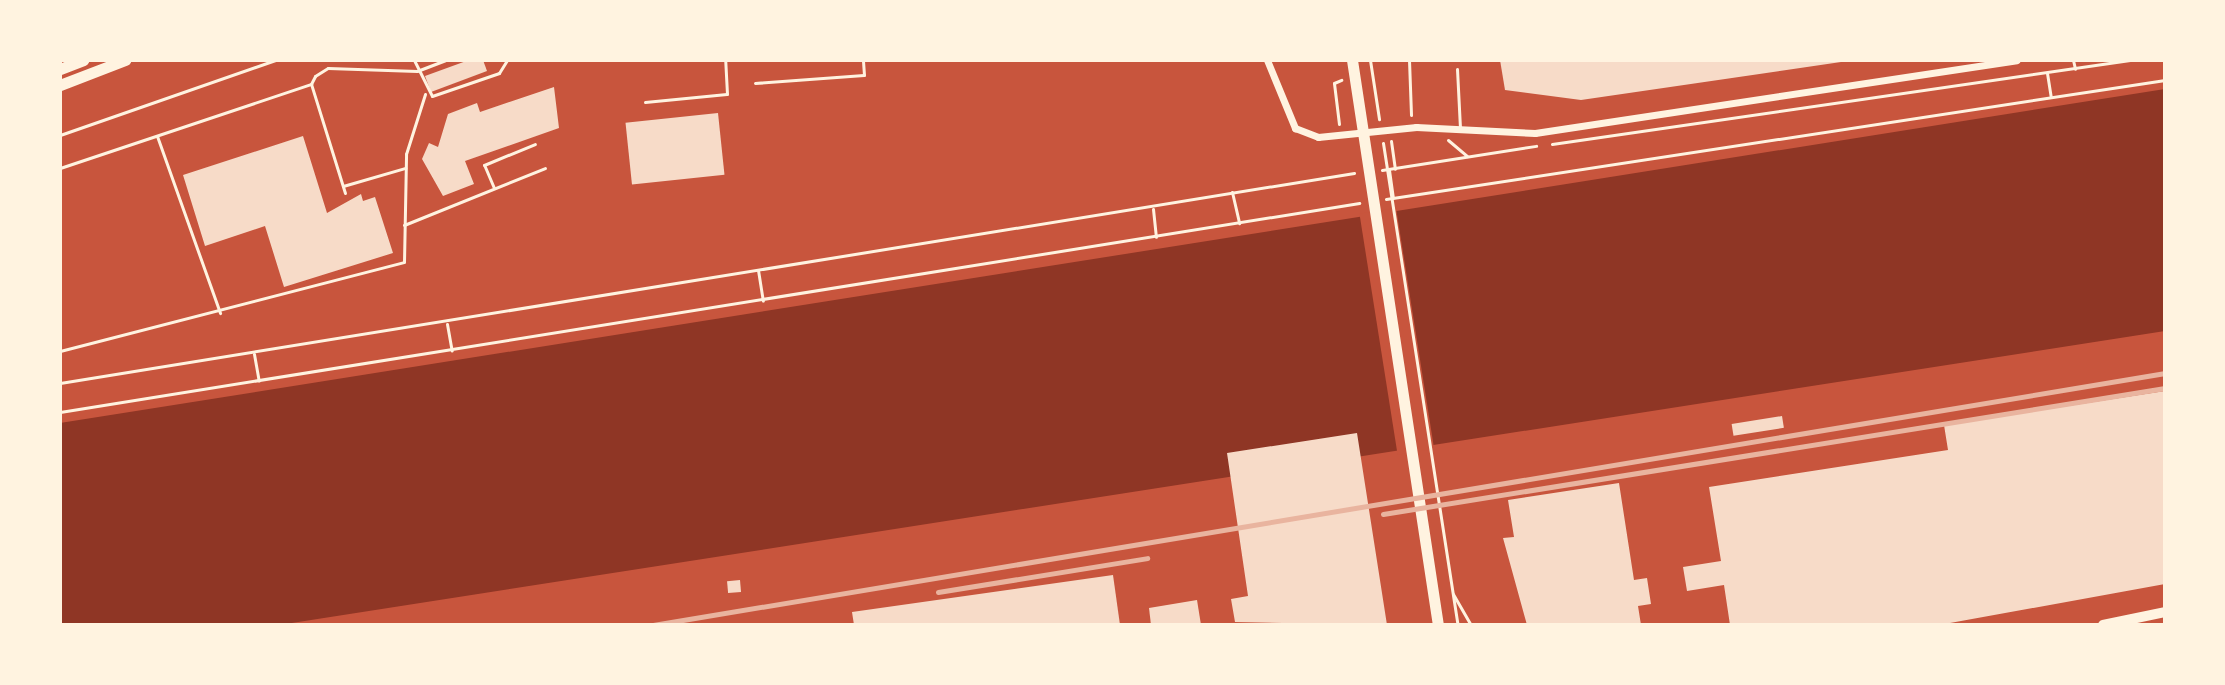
<!DOCTYPE html>
<style>
body{margin:0}
#map{position:relative;width:2225px;height:685px;overflow:hidden;background:#c8553d;font-family:Karla,sans-serif}
div>[style]{position:absolute}
[style*='--x']{left:calc(var(--x)*1px);top:calc(var(--y)*1px);width:calc(var(--w)*1px);rotate:calc(var(--a)*1deg)}
.water>*{inset:0;background:#8f3625}
.pier>*{inset:0;background:#c8553d;transform-origin:0 0}
.building>*{inset:0;background:#f7dbc8;transform-origin:0 0}
.path>*{height:3px;margin:-1.5px;padding:0 1.5px;transform-origin:1.5px;border-radius:1.5px;background:#fff3e0}
.service>*{height:3px;margin:-1.5px;padding:0 1.5px;transform-origin:1.5px;border-radius:1.5px;background:#fff3e0}
.minor>*{height:7px;margin:-3.5px;padding:0 3.5px;transform-origin:3.5px;border-radius:3.5px;background:#fff3e0}
.secondary>*{height:10px;margin:-5px;padding:0 5px;transform-origin:5px;border-radius:5px;background:#fff3e0}
.primary>*{height:11px;margin:-5.5px;padding:0 5.5px;transform-origin:5.5px;border-radius:5.5px;background:#fff3e0}
.rail>*{height:5px;margin:-2.5px;padding:0 2.5px;transform-origin:2.5px;border-radius:2.5px;background:#e9b49f}
span{translate:-50% -50%;white-space:nowrap;text-align:center;line-height:1.15;-webkit-text-stroke:7px #fff3e0;paint-order:stroke}
.frame{position:absolute;inset:0;border:62px solid #fff3e0;pointer-events:none}
</style>
<div id="map">
<div class="water">
<i style="clip-path:polygon(2165px 89px,2165px 331px,279px 625px,60px 625px,60px 423px)"></i>
</div>
<div class="pier">
<i style="left:1396px;top:208px;width:244px;height:37px;rotate:81deg"></i>
</div>
<div class="building">
<i style="clip-path:polygon(469px 60px,483px 60px,487px 71px,431px 92px,425px 76px)"></i>
<i style="clip-path:polygon(1500px 60px,1841px 60px,1841px 62px,1581px 100px,1505px 90px)"></i>
<i style="clip-path:polygon(554px 87px,559px 128px,465px 161px,474px 184px,443px 196px,422px 159px,429px 143px,438px 147px,448px 114px,477px 103px,480px 112px)"></i>
<i style="left:718px;top:113px;width:62px;height:93px;rotate:84deg"></i>
<i style="clip-path:polygon(303px 136px,327px 213px,361px 194px,363px 201px,375px 197px,393px 253px,284px 287px,265px 226px,205px 246px,183px 175px)"></i>
<i style="clip-path:polygon(2165px 391px,2165px 584px,1939px 625px,1730px 625px,1724px 585px,1687px 591px,1683px 567px,1721px 561px,1709px 487px,1948px 450px,1944px 425px)"></i>
<i style="left:1782px;top:416px;width:12px;height:51px;rotate:81deg"></i>
<i style="clip-path:polygon(1357px 433px,1387px 625px,1235px 622px,1231px 599px,1248px 596px,1227px 453px)"></i>
<i style="clip-path:polygon(1619px 483px,1634px 580px,1647px 578px,1651px 604px,1638px 606px,1641px 625px,1527px 625px,1503px 538px,1514px 537px,1508px 500px)"></i>
<i style="clip-path:polygon(1113px 575px,1120px 625px,854px 625px,852px 612px)"></i>
<i style="left:740px;top:580px;width:12px;height:13px;rotate:85deg"></i>
<i style="clip-path:polygon(1197px 600px,1201px 625px,1151px 625px,1149px 608px)"></i>
</div>
<div class="path">
<i style="--x:1370;--y:60;--w:60;--a:81.3"></i>
<i style="--x:1409;--y:60;--w:55;--a:87.9"></i>
<i style="--x:2073;--y:60;--w:9;--a:77"></i>
<i style="--x:2047;--y:73;--w:24;--a:81"></i>
<i style="--x:1339;--y:124;--w:41;--a:-97"></i>
<i style="--x:1334;--y:83;--w:8;--a:-23"></i>
<i style="--x:60;--y:135;--w:228;--a:-19.2"></i>
<i style="--x:1448;--y:140;--w:25;--a:40"></i>
<i style="--x:1391;--y:141;--w:28;--a:82"></i>
<i style="--x:1383;--y:143;--w:488;--a:81.2"></i>
<i style="--x:1552;--y:144;--w:584;--a:-8.27"></i>
<i style="--x:1382;--y:170;--w:156;--a:-8.9"></i>
<i style="--x:1389;--y:170;--w:28;--a:82"></i>
<i style="--x:1232;--y:192;--w:32;--a:77"></i>
<i style="--x:1386;--y:199;--w:788;--a:-8.69"></i>
<i style="--x:1153;--y:209;--w:28;--a:84"></i>
<i style="--x:758;--y:270;--w:31;--a:81"></i>
<i style="--x:447;--y:324;--w:27;--a:80"></i>
<i style="--x:254;--y:354;--w:27;--a:80"></i>
<i style="--x:60;--y:383;--w:1311;--a:-9.22"></i>
<i style="--x:60;--y:412;--w:1316;--a:-9.14"></i>
<i style="--x:1453;--y:594;--w:36;--a:60"></i>
</div>
<div class="service">
<i style="--x:414;--y:60;--w:40;--a:63.4"></i>
<i style="--x:432;--y:96;--w:71;--a:-18.9"></i>
<i style="--x:499;--y:73;--w:15;--a:-58"></i>
<i style="--x:1457;--y:69;--w:60;--a:87.1"></i>
<i style="--x:755;--y:83;--w:109;--a:-4.2"></i>
<i style="--x:864;--y:75;--w:15;--a:-94"></i>
<i style="--x:645;--y:102;--w:82;--a:-5.6"></i>
<i style="--x:727;--y:94;--w:34;--a:-93"></i>
<i style="--x:157;--y:136;--w:188;--a:70.4"></i>
<i style="--x:60;--y:168;--w:265;--a:-18.5"></i>
<i style="--x:343;--y:186;--w:65;--a:-16.2"></i>
<i style="--x:494;--y:188;--w:25;--a:-113"></i>
<i style="--x:484;--y:165;--w:55;--a:-22.4"></i>
<i style="--x:345;--y:193;--w:114;--a:-107.3"></i>
<i style="--x:311;--y:84;--w:9;--a:-63"></i>
<i style="--x:315;--y:76;--w:15;--a:-32"></i>
<i style="--x:328;--y:68;--w:89;--a:1.9"></i>
<i style="--x:417;--y:71;--w:30;--a:-21"></i>
<i style="--x:404;--y:225;--w:152;--a:-22"></i>
<i style="--x:60;--y:351;--w:355;--a:-14.5"></i>
<i style="--x:404;--y:262;--w:108;--a:-88.9"></i>
<i style="--x:406;--y:154;--w:63;--a:-72.4"></i>
</div>
<div class="minor">
<i style="--x:1267;--y:60;--w:74;--a:67.6"></i>
<i style="--x:1295;--y:128;--w:25;--a:21"></i>
<i style="--x:1318;--y:137;--w:99;--a:-5.8"></i>
<i style="--x:1416;--y:127;--w:119;--a:2.9"></i>
<i style="--x:1535;--y:133;--w:487;--a:-8.6"></i>
</div>
<div class="secondary">
<i style="--x:2103;--y:625;--w:63;--a:-11.8"></i>
</div>
<div class="primary">
<i style="--x:1352;--y:60;--w:572;--a:81.35"></i>
<i style="--x:60;--y:69;--w:25;--a:-21"></i>
<i style="--x:60;--y:85;--w:70;--a:-21"></i>
</div>
<div class="rail">
<i style="--x:1383;--y:514;--w:792;--a:-9.15"></i>
<i style="--x:938;--y:592;--w:212;--a:-9.2"></i>
<i style="--x:653;--y:625;--w:1533;--a:-9.46"></i>
</div>
<div class="frame"></div>
</div>
